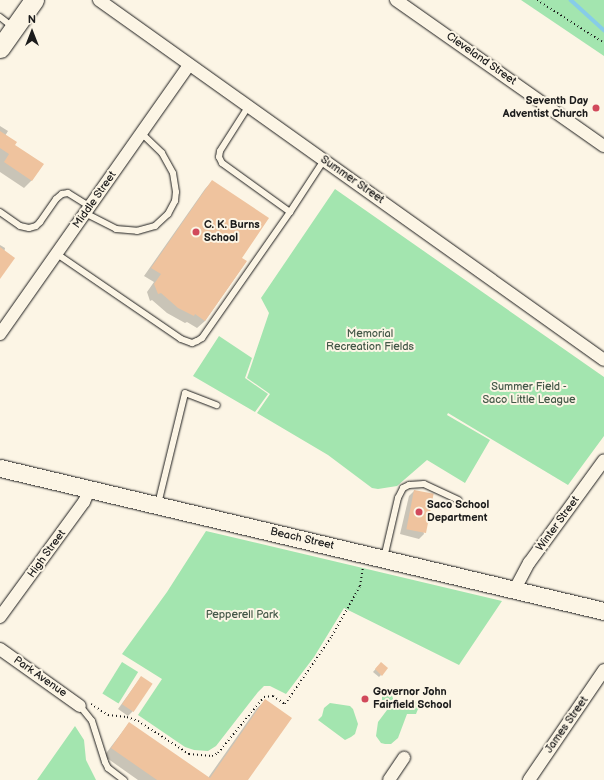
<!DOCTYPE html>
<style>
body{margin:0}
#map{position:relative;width:604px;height:780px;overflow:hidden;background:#fcf5e5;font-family:"Balsamiq Sans",sans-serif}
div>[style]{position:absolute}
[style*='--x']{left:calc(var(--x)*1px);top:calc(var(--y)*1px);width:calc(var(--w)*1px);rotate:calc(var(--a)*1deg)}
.green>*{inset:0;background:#a3e5af;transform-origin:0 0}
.shadow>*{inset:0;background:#0003}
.stream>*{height:3.5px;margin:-1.75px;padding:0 1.75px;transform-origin:1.75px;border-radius:1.75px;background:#87cce8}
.building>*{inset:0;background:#efc39e;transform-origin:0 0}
.path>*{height:2px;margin-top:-1px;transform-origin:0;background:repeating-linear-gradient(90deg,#1c1c1c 0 1px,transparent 0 4px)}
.roads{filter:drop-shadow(0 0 1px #1c1c1c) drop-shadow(0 0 1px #1c1c1c)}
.service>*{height:6px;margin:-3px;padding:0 3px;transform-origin:3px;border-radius:3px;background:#fcf5e5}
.minor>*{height:12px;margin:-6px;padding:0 6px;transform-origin:6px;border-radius:6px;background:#fcf5e5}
.secondary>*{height:17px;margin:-8.5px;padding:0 8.5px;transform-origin:8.5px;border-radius:8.5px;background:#fcf5e5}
.primary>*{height:19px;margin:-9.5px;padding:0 9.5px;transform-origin:9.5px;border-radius:9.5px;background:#fcf5e5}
.dots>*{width:11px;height:11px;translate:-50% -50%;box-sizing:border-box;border:2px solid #fcf5e5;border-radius:50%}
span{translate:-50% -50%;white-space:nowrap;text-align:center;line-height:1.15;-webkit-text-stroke:4px #fcf5e5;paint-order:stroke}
.street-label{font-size:11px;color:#1c1c1c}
.poi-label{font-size:11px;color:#1c1c1c;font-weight:700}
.right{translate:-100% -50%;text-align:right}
.left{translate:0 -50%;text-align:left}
.park-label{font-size:11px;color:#445848}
.north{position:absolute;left:12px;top:12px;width:40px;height:40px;-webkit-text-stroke:3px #fcf5e5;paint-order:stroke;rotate:0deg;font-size:11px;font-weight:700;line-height:16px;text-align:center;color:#1c1c1c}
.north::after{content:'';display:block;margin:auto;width:14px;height:18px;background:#1c1c1c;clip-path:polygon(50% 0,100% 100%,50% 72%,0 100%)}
</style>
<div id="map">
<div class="green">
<i style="clip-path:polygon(521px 0,604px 0,604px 56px)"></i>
<i style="clip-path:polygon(335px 189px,604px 377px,604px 436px,568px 485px,448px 413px,447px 415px,490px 440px,465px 483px,427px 460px,397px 486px,378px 489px,372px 488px,328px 455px,257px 413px,270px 394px,247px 378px,269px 313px,261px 298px)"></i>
<i style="clip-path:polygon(219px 336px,252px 358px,245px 378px,268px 394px,255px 412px,193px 376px)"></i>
<i style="clip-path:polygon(206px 531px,502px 601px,459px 665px,344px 608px,314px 657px,286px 694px,270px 686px,264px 686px,258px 692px,216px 746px,208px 751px,194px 750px,185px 747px,138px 715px,162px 679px,122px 654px,167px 592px)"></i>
<i style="left:122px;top:662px;width:19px;height:37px;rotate:32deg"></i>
<i style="clip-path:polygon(384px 690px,391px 692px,394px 702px,397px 705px,406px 708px,410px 703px,416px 701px,420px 704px,416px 714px,407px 714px,398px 738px,391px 744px,385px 744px,381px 743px,376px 736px,378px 722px,387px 710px,382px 700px,382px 693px)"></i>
<i style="clip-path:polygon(330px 703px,350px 706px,353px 709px,358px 724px,355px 734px,351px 737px,345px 740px,318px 720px,322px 716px,324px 708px)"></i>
<i style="clip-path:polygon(75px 726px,84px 740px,86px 760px,96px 780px,37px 780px)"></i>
</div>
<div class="shadow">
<i style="clip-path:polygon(0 126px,8px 131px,5px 136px,14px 145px,32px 180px,24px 188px,0 172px)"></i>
<i style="clip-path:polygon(212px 181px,240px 258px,246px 262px,205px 321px,197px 328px,187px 322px,185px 323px,167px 313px,152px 300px,150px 301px,147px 292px,154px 282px,144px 276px,205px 189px)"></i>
<i style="clip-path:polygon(0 245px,5px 248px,0 277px)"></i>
<i style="clip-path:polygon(414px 491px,424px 534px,419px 539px,400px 534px,409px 496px)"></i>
<i style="clip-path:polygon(378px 666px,381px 675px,379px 677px,373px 672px)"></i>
<i style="clip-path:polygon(141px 677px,133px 711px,128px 716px,118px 709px)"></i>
<i style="clip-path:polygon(265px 701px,247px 780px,138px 780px,104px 756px,129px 723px,208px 778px,257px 708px)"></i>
</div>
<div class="stream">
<i style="--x:571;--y:0;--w:45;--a:42.3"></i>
</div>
<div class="building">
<i style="clip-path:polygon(0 131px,17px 142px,15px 145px,44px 164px,32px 181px,4px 162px,9px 154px,0 148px)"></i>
<i style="clip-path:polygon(212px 180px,269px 218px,242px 258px,247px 261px,205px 321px,195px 314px,194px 316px,178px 308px,161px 293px,158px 294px,154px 284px,161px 274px,151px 268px)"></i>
<i style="clip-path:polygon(0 247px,15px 258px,0 279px)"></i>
<i style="left:414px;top:490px;width:20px;height:40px;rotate:11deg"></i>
<i style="clip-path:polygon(381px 662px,388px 668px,382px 676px,375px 669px)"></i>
<i style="left:141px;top:676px;width:14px;height:34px;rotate:34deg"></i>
<i style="clip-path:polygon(265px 699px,292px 718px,248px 780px,157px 780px,111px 748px,129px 722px,210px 778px)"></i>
</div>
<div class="path">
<i style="--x:537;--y:0;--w:80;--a:32.7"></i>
<i style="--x:91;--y:704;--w:20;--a:33"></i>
<i style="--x:108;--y:715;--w:19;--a:6"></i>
<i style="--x:127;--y:717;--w:12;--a:20"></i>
<i style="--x:138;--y:721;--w:61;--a:32.9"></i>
<i style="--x:189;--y:754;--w:23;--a:5"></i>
<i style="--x:212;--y:756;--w:7;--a:-27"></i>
<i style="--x:218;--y:753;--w:72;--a:-50.6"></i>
<i style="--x:264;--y:697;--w:9;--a:-6"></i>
<i style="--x:273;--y:696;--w:14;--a:34"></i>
<i style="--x:285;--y:704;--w:83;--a:-55.3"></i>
<i style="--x:332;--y:636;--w:57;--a:-60.8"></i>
<i style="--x:360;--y:586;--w:19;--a:-81"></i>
</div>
<div class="roads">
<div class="service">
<i style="--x:0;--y:17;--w:16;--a:38"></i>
<i style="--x:248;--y:107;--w:52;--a:122.5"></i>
<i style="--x:220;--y:151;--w:6;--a:99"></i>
<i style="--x:219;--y:157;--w:7;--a:63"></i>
<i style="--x:222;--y:163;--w:84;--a:35.8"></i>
<i style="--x:0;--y:212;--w:24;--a:35"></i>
<i style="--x:20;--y:226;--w:9;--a:13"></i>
<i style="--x:29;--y:228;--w:7;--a:-16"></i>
<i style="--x:36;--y:226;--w:6;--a:-45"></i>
<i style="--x:40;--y:222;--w:28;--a:-55"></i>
<i style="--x:56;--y:199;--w:8;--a:-40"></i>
<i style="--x:62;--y:194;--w:6;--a:-9"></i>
<i style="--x:68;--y:193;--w:26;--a:32"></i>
<i style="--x:85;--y:213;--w:35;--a:27"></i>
<i style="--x:116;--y:229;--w:21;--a:5"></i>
<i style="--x:137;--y:231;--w:19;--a:-16"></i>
<i style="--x:155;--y:226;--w:18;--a:-43"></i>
<i style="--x:168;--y:214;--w:15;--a:-62"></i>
<i style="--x:175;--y:201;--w:9;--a:-84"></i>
<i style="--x:176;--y:192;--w:19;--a:-99"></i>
<i style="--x:173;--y:173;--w:23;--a:-119"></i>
<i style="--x:162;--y:153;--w:28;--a:-136"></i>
<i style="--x:57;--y:254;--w:150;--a:34.4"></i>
<i style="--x:181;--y:339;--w:12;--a:20"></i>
<i style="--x:192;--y:343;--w:5;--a:-22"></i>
<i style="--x:197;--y:341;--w:6;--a:-31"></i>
<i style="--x:202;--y:338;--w:154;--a:-55.1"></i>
<i style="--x:290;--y:212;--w:62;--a:-56.8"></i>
<i style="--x:158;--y:504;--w:114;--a:-76.3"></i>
<i style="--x:185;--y:393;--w:34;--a:21"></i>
<i style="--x:384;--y:558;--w:62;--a:-76.9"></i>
<i style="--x:398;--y:498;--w:11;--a:-63"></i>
<i style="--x:403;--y:488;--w:7;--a:-27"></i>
<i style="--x:409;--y:485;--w:15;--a:-4"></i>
<i style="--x:424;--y:484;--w:38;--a:25"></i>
<i style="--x:80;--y:706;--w:19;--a:51"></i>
<i style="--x:92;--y:721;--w:43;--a:72.4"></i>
<i style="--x:105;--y:762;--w:7;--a:63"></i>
<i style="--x:108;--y:768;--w:20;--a:37"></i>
</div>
<div class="minor">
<i style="--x:99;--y:0;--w:620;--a:35.48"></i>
<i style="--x:396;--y:0;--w:254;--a:35.1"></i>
<i style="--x:0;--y:334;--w:329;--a:-54.9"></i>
<i style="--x:515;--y:589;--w:30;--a:-62"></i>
<i style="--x:529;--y:563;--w:127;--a:-53.9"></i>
<i style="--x:0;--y:617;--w:142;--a:-53.9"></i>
<i style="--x:84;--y:502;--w:15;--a:-67"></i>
<i style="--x:0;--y:649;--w:98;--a:35.5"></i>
<i style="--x:389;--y:780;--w:27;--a:-56"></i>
<i style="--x:529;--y:780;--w:133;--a:-55.7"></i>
</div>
<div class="secondary">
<i style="--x:0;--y:468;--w:621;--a:13.32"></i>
</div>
<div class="primary">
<i style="--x:0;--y:48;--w:59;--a:-54.7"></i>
</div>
</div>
<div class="dots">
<i style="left:596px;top:108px;background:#d1495b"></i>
<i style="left:196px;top:232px;background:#d1495b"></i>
<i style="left:419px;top:512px;background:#d1495b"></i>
<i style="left:365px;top:699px;background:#d1495b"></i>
</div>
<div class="street-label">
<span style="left:481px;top:59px;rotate:35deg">Cleveland Street</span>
<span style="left:352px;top:180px;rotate:35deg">Summer Street</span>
<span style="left:95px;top:200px;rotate:-55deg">Middle Street</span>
<span style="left:558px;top:524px;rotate:-54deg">Winter Street</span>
<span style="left:302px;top:539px;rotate:13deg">Beach Street</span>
<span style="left:47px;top:554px;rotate:-54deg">High Street</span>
<span style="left:40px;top:677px;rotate:35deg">Park Avenue</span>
<span style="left:567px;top:725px;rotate:-55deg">James Street</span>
</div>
<div class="poi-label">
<span class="right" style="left:588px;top:108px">Seventh Day<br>Adventist Church</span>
<span class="left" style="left:204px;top:232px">C. K. Burns<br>School</span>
<span class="left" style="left:427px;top:512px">Saco School<br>Department</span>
<span class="left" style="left:373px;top:699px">Governor John<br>Fairfield School</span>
</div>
<div class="park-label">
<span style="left:370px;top:341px">Memorial<br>Recreation Fields</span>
<span style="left:529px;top:394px">Summer Field -<br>Saco Little League</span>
<span style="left:242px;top:615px">Pepperell Park</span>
</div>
<div class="north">N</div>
</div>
